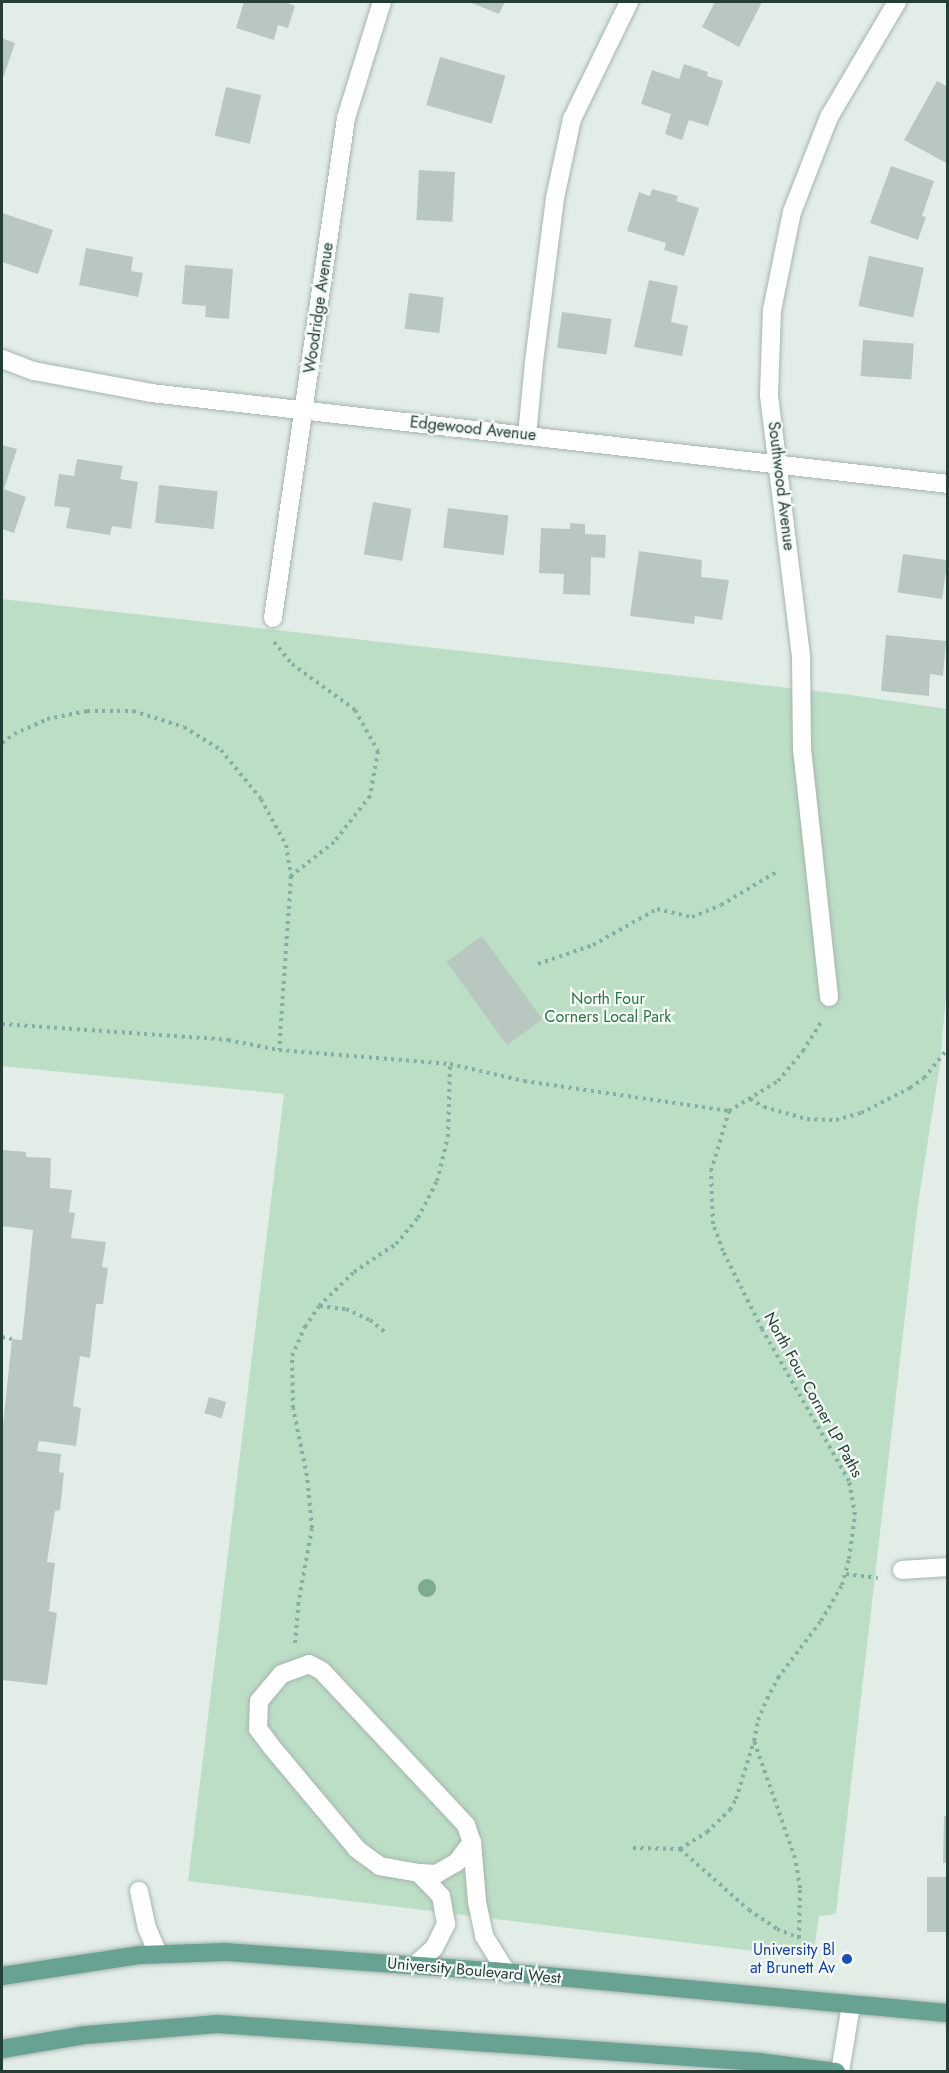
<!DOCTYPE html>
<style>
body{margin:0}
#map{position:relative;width:949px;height:2073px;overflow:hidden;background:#e3ede8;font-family:Jost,sans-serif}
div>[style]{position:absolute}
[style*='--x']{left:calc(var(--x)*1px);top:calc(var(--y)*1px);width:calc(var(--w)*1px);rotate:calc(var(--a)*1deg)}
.green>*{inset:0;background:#bcdec5}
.building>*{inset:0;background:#b8c8c1;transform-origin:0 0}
.path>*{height:4px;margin-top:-2px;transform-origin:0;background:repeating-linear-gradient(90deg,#83b0a2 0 3px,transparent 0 7.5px)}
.roads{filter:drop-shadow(0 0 2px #a6b5af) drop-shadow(0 0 2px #a6b5af)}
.minor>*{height:18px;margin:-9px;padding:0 9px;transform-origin:9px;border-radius:9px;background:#fff}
.major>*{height:18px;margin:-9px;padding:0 9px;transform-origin:9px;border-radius:9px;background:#68a293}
.trees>*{width:18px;height:18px;margin:-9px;border-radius:50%;background:#7fab90}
.dots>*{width:16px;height:16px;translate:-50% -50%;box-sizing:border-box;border:3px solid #f4f9f6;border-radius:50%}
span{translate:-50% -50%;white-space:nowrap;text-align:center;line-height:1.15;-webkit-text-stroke:4.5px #f4f9f6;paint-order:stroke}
.street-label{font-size:16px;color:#233e37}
.park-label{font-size:16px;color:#2d7548}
.transit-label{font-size:16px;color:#164399}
.right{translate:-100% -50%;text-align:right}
.frame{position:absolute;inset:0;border:3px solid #233e37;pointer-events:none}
</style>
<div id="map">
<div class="green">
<i style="clip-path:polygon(2px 599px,851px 695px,947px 709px,948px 973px,940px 1064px,918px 1204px,836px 1914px,819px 1916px,814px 1949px,787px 1955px,188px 1881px,284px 1094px,2px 1066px)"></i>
</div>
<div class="building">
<i style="clip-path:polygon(244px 2px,285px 2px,295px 6px,288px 28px,278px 25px,274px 40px,236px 28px)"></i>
<i style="clip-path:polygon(469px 2px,505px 2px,499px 14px)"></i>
<i style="clip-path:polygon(715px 2px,762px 2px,739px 47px,702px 27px)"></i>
<i style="clip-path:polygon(2px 38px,15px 43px,2px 81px)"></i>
<i style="left:440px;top:57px;width:68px;height:50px;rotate:16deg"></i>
<i style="clip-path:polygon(684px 64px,708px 72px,707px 76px,723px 81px,708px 126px,689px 120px,682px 140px,665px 134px,671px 114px,641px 104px,652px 70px,679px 79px)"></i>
<i style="clip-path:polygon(937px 81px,948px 87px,948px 164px,904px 140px)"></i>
<i style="left:226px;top:87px;width:36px;height:50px;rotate:13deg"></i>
<i style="clip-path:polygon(891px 166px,934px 181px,922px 216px,926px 217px,918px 240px,870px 223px)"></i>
<i style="left:419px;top:170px;width:36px;height:50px;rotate:3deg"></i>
<i style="clip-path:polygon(652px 189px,678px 196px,676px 201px,699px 208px,684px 256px,664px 250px,666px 243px,627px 231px,639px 192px,650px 196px)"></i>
<i style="clip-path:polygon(2px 213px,53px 230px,38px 274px,2px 262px)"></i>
<i style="clip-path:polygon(86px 248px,133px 257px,131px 271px,143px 273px,138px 297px,79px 285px)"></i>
<i style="left:869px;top:256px;width:56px;height:51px;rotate:12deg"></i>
<i style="clip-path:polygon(185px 265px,233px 269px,229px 319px,205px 317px,206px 306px,182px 304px)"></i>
<i style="clip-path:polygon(649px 280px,678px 286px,671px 322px,688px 326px,682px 356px,634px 347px)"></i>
<i style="left:409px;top:293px;width:35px;height:36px;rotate:7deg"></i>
<i style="left:562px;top:312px;width:50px;height:36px;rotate:8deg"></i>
<i style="left:863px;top:340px;width:51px;height:36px;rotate:4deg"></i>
<i style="clip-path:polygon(2px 445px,17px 449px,4px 489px,26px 497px,14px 533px,2px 529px)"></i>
<i style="clip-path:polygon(77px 459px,123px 466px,120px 479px,138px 482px,131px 529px,112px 526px,110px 535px,66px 528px,70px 508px,54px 506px,59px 474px,74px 476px)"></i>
<i style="left:159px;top:485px;width:59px;height:38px;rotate:6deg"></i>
<i style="left:373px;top:502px;width:39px;height:53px;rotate:10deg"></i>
<i style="left:448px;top:508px;width:61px;height:40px;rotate:7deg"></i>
<i style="clip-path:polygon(570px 523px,585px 524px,585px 534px,606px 535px,605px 558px,591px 557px,590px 595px,563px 594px,564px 574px,539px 573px,541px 528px,570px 529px)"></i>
<i style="clip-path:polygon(639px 551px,702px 560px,701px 577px,729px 580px,722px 620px,695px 616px,694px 624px,630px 616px)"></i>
<i style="left:903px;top:554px;width:45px;height:39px;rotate:8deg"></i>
<i style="clip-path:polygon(886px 635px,946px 641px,943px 676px,930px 674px,929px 696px,881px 691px)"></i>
<i style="left:482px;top:936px;width:103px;height:44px;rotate:54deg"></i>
<i style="clip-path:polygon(2px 1150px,26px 1152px,26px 1157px,51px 1158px,50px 1188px,72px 1190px,69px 1212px,75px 1213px,71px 1238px,106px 1242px,102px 1267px,108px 1268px,103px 1304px,96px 1304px,90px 1358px,80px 1356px,73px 1406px,81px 1408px,76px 1446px,39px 1441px,37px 1451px,61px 1454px,59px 1472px,64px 1473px,60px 1510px,55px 1511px,47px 1562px,55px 1563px,49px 1611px,57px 1613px,47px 1685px,2px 1680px,2px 1434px,12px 1339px,22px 1340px,33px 1230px,2px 1226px)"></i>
<i style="left:209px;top:1397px;width:18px;height:17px;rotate:16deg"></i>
<i style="clip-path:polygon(944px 1816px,948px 1816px,948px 1863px,943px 1863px)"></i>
<i style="left:927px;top:1877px;width:21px;height:55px"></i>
</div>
<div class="path">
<i style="--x:274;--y:642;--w:28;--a:51"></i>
<i style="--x:292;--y:664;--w:78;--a:36.1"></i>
<i style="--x:355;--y:710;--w:47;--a:60.7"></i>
<i style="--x:378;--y:751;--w:46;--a:100.1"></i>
<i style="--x:370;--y:796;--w:58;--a:128"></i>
<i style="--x:334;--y:842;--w:55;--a:141.7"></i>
<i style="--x:2;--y:743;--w:15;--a:-37"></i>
<i style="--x:14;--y:734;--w:36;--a:-24"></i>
<i style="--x:47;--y:719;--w:41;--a:-11.3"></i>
<i style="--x:87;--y:711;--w:46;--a:0"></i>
<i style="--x:133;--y:711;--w:53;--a:17.4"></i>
<i style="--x:184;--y:727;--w:44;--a:31.9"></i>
<i style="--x:221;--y:750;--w:63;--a:50.8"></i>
<i style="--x:261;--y:799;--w:52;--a:61.5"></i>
<i style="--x:286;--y:845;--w:31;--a:81"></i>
<i style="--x:291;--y:876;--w:174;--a:93.9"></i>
<i style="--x:538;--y:964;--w:58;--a:-19.1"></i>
<i style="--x:593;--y:945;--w:73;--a:-29.4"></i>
<i style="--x:657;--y:909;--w:36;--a:13"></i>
<i style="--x:692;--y:917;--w:31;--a:-22"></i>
<i style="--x:721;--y:905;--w:66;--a:-30.8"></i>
<i style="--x:2;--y:1024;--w:227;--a:4"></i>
<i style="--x:228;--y:1040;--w:52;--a:11.1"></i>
<i style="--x:279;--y:1050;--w:172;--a:4.7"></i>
<i style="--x:450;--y:1064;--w:76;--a:12.9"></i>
<i style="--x:524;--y:1081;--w:207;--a:8.3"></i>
<i style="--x:729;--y:1111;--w:57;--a:-31.5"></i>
<i style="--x:778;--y:1081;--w:39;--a:-50"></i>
<i style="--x:803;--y:1051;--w:36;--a:-58"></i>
<i style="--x:750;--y:1099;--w:16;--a:30"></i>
<i style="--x:764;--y:1107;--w:45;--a:15.6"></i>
<i style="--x:807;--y:1119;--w:29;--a:2"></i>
<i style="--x:836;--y:1120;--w:26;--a:-16"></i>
<i style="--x:861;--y:1113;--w:55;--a:-27"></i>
<i style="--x:910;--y:1088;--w:17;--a:-36"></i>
<i style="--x:924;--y:1078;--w:38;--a:-51"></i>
<i style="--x:320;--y:1306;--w:26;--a:7"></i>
<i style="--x:346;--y:1309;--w:26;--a:25"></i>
<i style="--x:370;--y:1320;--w:22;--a:39"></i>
<i style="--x:2;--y:1337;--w:10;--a:11"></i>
<i style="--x:846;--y:1574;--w:32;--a:7"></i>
<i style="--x:295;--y:1643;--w:38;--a:-85"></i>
<i style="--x:298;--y:1605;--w:78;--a:-79.7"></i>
<i style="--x:312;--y:1528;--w:52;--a:-95.5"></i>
<i style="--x:307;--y:1476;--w:69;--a:-101.6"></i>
<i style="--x:293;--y:1408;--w:52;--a:-91.1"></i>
<i style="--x:292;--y:1356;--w:32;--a:-66"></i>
<i style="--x:305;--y:1327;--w:25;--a:-56"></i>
<i style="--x:319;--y:1306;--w:49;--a:-44.2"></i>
<i style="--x:354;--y:1272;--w:50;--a:-33.7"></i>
<i style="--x:396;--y:1244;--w:34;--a:-50"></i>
<i style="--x:418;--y:1218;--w:42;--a:-62.8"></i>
<i style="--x:437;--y:1181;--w:45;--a:-76"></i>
<i style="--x:448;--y:1137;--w:73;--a:-88.4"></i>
<i style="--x:633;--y:1848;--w:47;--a:1.2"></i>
<i style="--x:680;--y:1849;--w:92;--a:41.5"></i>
<i style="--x:749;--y:1910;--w:34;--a:34"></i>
<i style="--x:777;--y:1929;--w:24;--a:22"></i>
<i style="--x:799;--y:1938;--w:50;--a:-88.9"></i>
<i style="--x:800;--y:1888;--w:30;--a:-99"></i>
<i style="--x:795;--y:1858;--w:124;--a:-109.3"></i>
<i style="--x:754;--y:1741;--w:21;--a:-79"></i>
<i style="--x:758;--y:1720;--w:23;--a:-67"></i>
<i style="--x:767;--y:1699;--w:24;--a:-62"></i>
<i style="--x:778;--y:1678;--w:71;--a:-53"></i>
<i style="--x:821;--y:1621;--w:42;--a:-59.7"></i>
<i style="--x:842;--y:1585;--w:27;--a:-75"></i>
<i style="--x:849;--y:1559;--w:44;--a:-82.2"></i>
<i style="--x:855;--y:1515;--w:35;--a:-100"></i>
<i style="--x:849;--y:1481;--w:175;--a:-119.8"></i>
<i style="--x:762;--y:1329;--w:87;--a:-116.6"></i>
<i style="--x:723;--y:1251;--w:29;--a:-110"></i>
<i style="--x:713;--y:1224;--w:53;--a:-92.2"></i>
<i style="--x:711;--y:1171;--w:63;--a:-73.3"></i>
<i style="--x:680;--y:1849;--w:32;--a:-32"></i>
<i style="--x:707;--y:1832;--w:32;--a:-44"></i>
<i style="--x:730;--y:1810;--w:13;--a:-61"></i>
<i style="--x:736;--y:1799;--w:61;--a:-72.8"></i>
</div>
<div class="roads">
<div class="minor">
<i style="--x:2;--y:359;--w:34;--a:21"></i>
<i style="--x:34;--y:371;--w:119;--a:10.6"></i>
<i style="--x:151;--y:393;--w:802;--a:6.51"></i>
<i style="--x:527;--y:436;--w:74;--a:-84.6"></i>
<i style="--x:534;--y:362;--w:165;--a:-82.7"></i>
<i style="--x:555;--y:198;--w:81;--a:-77.9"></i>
<i style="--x:572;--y:119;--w:130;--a:-64"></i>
<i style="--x:273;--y:618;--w:505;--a:-81.69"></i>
<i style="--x:346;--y:118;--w:121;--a:-72.8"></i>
<i style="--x:829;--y:997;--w:248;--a:-96.2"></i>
<i style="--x:802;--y:750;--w:94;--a:-90.6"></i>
<i style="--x:801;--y:656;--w:263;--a:-97"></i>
<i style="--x:769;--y:395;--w:85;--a:-88"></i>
<i style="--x:772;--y:310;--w:100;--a:-78.5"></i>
<i style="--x:792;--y:212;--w:102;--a:-68.7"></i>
<i style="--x:829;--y:117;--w:134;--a:-59.4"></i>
<i style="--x:902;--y:1570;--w:46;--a:-3.7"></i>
<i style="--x:472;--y:1842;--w:60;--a:85.2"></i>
<i style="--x:477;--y:1902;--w:35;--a:78"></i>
<i style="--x:484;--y:1936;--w:44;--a:58.1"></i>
<i style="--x:139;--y:1891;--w:38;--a:78"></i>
<i style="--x:147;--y:1928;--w:28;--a:67"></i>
<i style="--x:414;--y:1966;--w:27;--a:-42"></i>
<i style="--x:434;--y:1948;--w:27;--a:-63"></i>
<i style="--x:446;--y:1924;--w:28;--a:-100"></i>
<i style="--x:441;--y:1896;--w:32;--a:-134"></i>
<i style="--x:419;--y:1873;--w:40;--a:-170"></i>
<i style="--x:380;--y:1866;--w:29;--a:-144"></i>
<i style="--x:357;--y:1849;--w:134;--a:-129.9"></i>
<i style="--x:271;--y:1746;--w:21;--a:-127"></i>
<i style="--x:258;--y:1729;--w:28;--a:-88"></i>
<i style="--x:259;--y:1701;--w:35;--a:-50"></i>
<i style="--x:282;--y:1674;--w:29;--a:-20"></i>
<i style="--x:309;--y:1664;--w:15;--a:28"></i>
<i style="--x:322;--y:1671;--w:211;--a:46.9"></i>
<i style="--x:466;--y:1825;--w:18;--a:71"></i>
<i style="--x:472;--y:1842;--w:25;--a:127"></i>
<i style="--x:457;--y:1862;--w:24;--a:150"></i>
<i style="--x:436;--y:1874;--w:17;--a:-177"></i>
<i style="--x:840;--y:2072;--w:68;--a:-80.7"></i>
</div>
<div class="major">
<i style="--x:2;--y:1976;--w:140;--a:-8.7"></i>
<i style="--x:140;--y:1955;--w:86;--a:-2"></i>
<i style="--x:226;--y:1952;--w:269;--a:4.1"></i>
<i style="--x:494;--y:1971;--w:456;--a:5.3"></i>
<i style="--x:2;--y:2049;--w:85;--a:-9.5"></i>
<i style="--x:86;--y:2035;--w:132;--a:-4.8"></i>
<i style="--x:218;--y:2024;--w:543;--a:4.01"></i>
<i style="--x:760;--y:2062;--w:77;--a:7.5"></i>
</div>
</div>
<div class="trees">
<i style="left:427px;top:1588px"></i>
</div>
<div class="dots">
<i style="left:847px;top:1959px;background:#1a4fb4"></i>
</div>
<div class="street-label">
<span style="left:319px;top:308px;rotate:-82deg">Woodridge Avenue</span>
<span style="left:473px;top:429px;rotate:6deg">Edgewood Avenue</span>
<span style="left:781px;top:486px;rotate:83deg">Southwood Avenue</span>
<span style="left:813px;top:1395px;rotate:61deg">North Four Corner LP Paths</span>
<span style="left:474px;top:1971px;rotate:5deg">University Boulevard West</span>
</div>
<div class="park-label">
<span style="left:608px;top:1008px">North Four<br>Corners Local Park</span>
</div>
<div class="transit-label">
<span class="right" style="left:835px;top:1959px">University Bl<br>at Brunett Av</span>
</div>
<div class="frame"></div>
</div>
